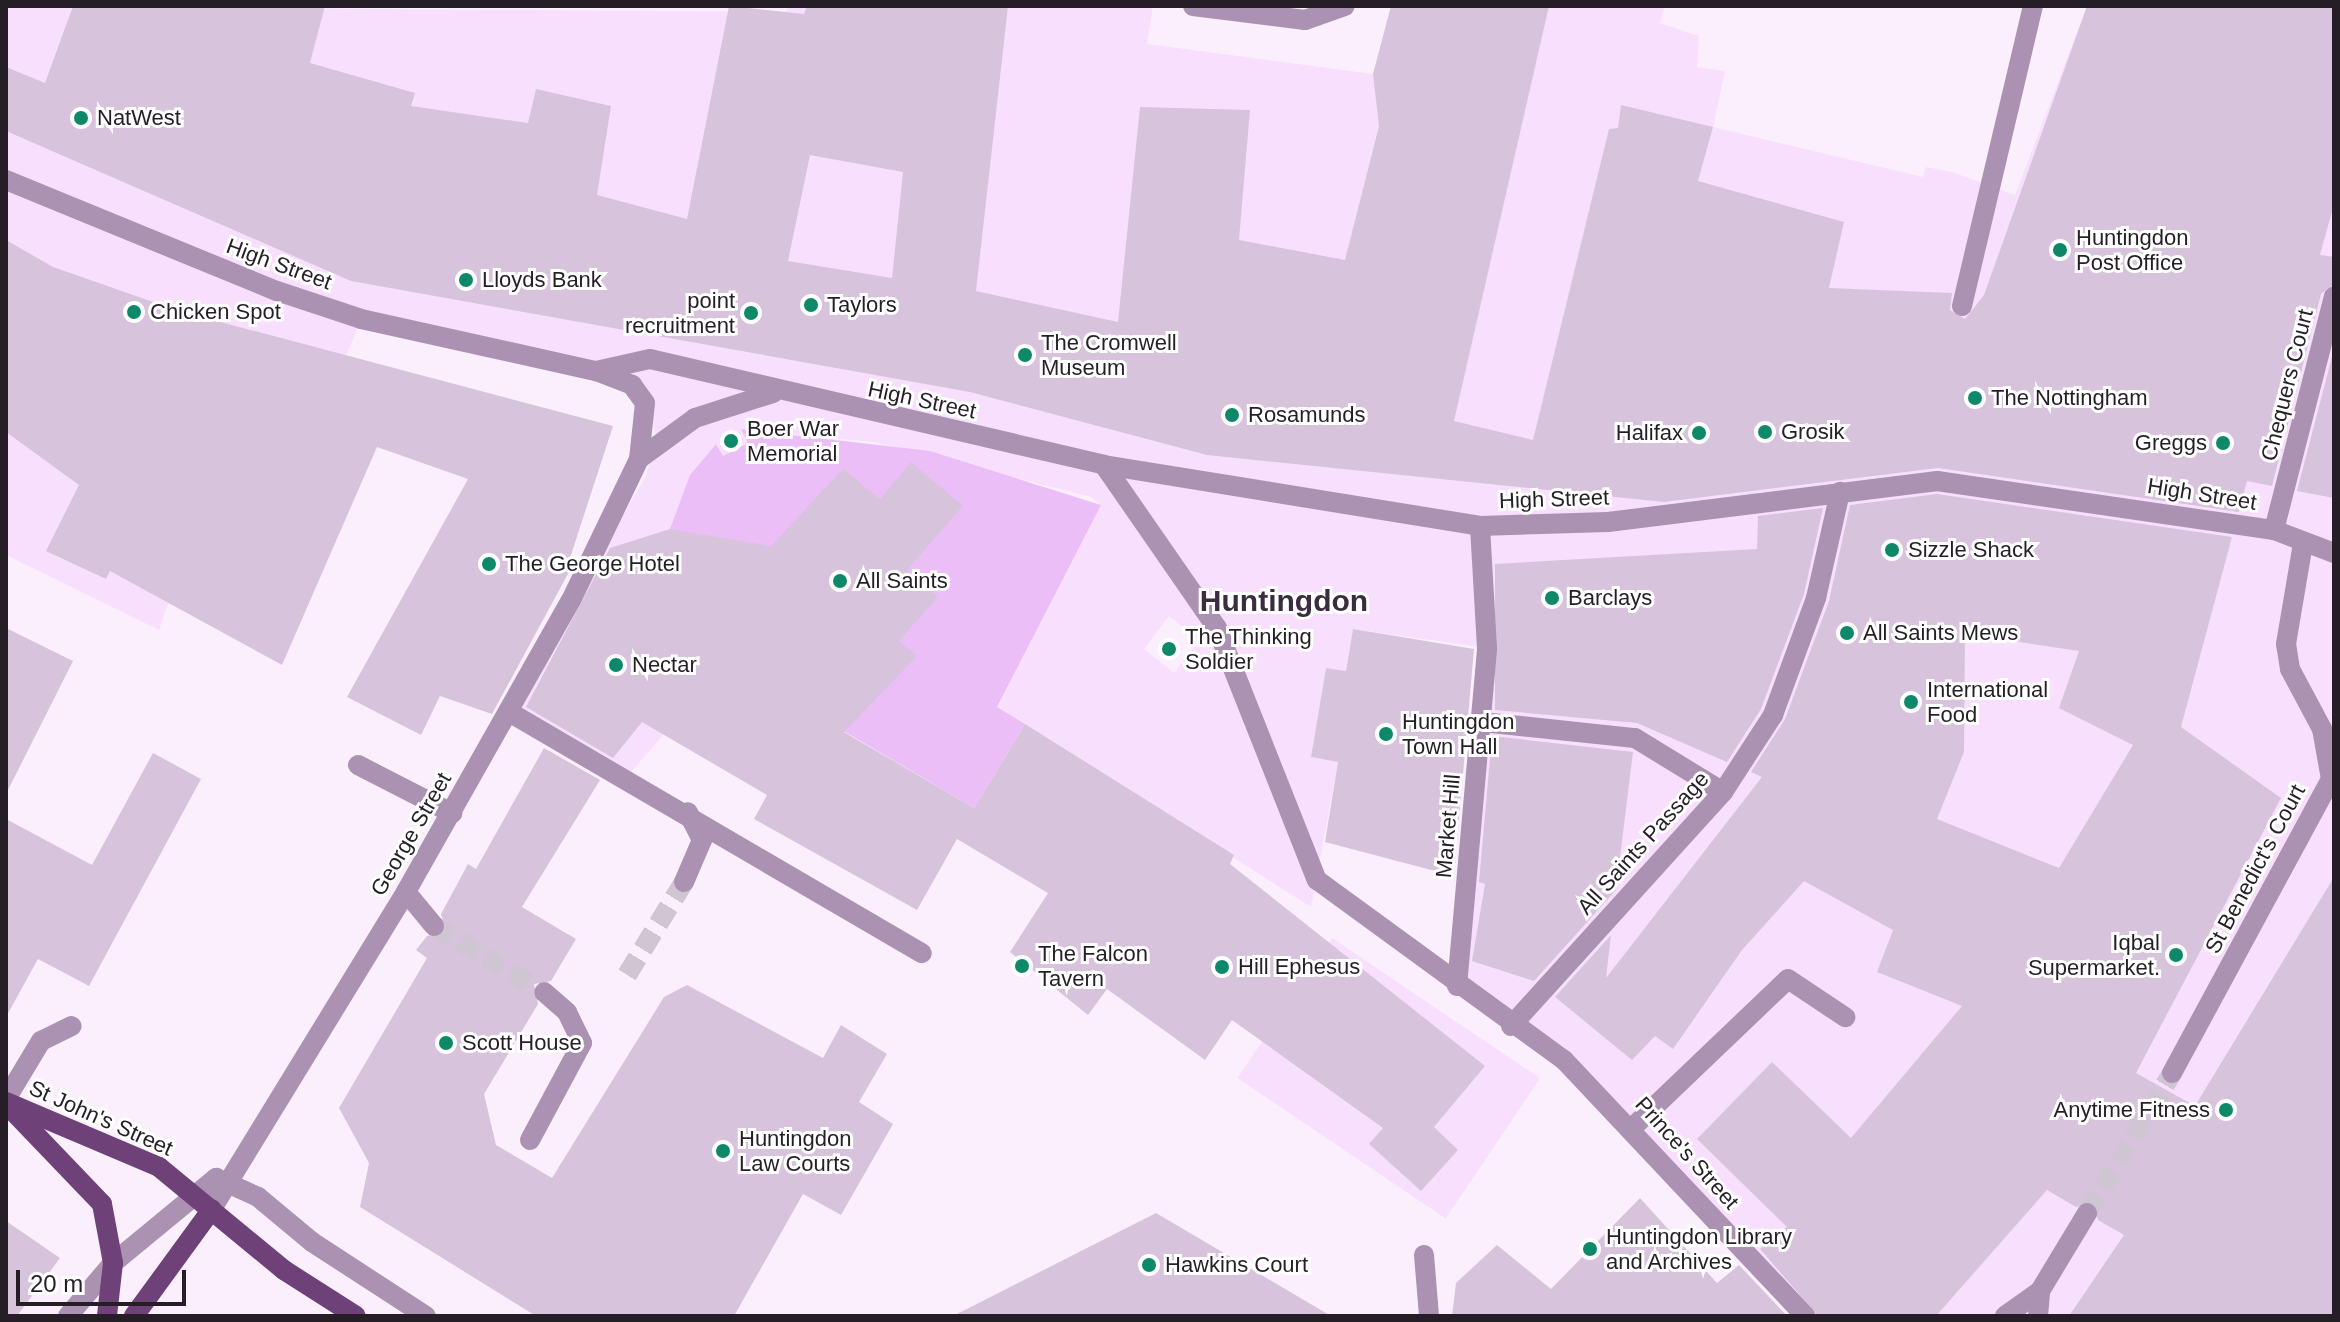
<!DOCTYPE html>
<style>
body{margin:0}
#map{position:relative;width:2340px;height:1322px;overflow:hidden;background:#fbeffe;font-family:Helvetica,sans-serif}
div>[style]{position:absolute}
[style*='--x']{left:calc(var(--x)*1px);top:calc(var(--y)*1px);width:calc(var(--w)*1px);rotate:calc(var(--a)*1deg)}
.built>*{inset:0;background:#f8dffe;transform-origin:0 0}
.green>*{inset:0;background:#ecbef7}
.building>*{inset:0;background:#d7c4dc}
.minor-tunnel>*{height:20px;margin-top:-10px;transform-origin:0;background:repeating-linear-gradient(90deg,#d0c5d3 0 20px,transparent 0 30px)}
.minor>*{height:20px;margin:-10px;padding:0 10px;transform-origin:10px;border-radius:10px;background:#ac92b2}
.major>*{height:20px;margin:-10px;padding:0 10px;transform-origin:10px;border-radius:10px;background:#6e4179}
.dots>*{width:22px;height:22px;translate:-50% -50%;box-sizing:border-box;border:4px solid #fff;border-radius:50%}
span{translate:-50% -50%;white-space:nowrap;text-align:center;line-height:1.15;-webkit-text-stroke:6px #fff;paint-order:stroke}
.poi-label{font-size:22px;color:#251e27}
.left{translate:0 -50%;text-align:left}
.right{translate:-100% -50%;text-align:right}
.street-label{font-size:22px;color:#251e27}
.district-label{font-size:30px;color:#3b2c3f;font-weight:700}
.frame{position:absolute;inset:0;border:8px solid #251e27;pointer-events:none}
.scale{position:absolute;left:16px;top:1270px;width:170px;height:36px;box-sizing:border-box;border:4px solid #251e27;border-top:0;padding-left:10px;font-size:24px;line-height:28px;white-space:nowrap;color:#251e27;-webkit-text-stroke:6px #fff;paint-order:stroke}
</style>
<div id="map">
<div class="built">
<i style="clip-path:polygon(evenodd,6px 6px,786px 12px,789px 6px,1153px 6px,1147px 44px,1373px 74px,1391px 6px,1665px 6px,1660px 23px,1699px 36px,1697px 67px,1725px 71px,1713px 127px,1923px 177px,1926px 167px,1952px 172px,2015px 195px,2087px 6px,2334px 6px,2334px 1316px,1805px 1316px,1633px 1127px,1457px 986px,1486px 648px,1353px 629px,1346px 671px,1326px 668px,1311px 757px,1338px 762px,1311px 907px,997px 708px,1100px 504px,1091px 497px,874px 442px,742px 430px,749px 442px,723px 456px,716px 444px,690px 475px,670px 727px,626px 778px,509px 712px,646px 476px,656px 438px,648px 398px,633px 381px,364px 313px,273px 529px,169px 601px,159px 630px,6px 555px,6px 6px,1169px 616px,1199px 640px,1174px 673px,1144px 649px,1169px 616px)"></i>
<i style="left:1332px;top:938px;width:251px;height:169px;rotate:34deg"></i>
</div>
<div class="green">
<i style="clip-path:polygon(741px 429px,930px 451px,1101px 505px,997px 707px,1025px 724px,974px 808px,713px 654px,670px 529px,690px 475px,716px 444px,723px 456px,748px 443px)"></i>
</div>
<div class="building">
<i style="clip-path:polygon(evenodd,73px 6px,325px 6px,310px 63px,415px 93px,411px 106px,528px 123px,536px 89px,611px 106px,597px 195px,687px 219px,729px 6px,804px 14px,807px 6px,1008px 6px,976px 291px,1118px 322px,1140px 107px,1250px 110px,1239px 240px,1345px 260px,1379px 126px,1373px 74px,1391px 6px,1549px 6px,1454px 421px,1533px 440px,1609px 129px,1618px 128px,1621px 105px,1713px 127px,1698px 181px,1844px 222px,1829px 288px,1952px 293px,1950px 310px,1965px 319px,1984px 295px,2087px 6px,2334px 6px,2334px 204px,2320px 255px,2334px 257px,2334px 284px,2321px 294px,2272px 486px,2247px 481px,2239px 512px,1938px 468px,1664px 502px,1207px 455px,970px 392px,351px 281px,6px 131px,6px 67px,45px 83px,73px 6px,810px 155px,903px 172px,892px 278px,788px 261px,810px 155px)"></i>
<i style="clip-path:polygon(6px 240px,53px 267px,179px 311px,613px 426px,569px 561px,576px 559px,492px 714px,440px 696px,421px 735px,347px 697px,468px 479px,377px 447px,282px 665px,110px 571px,106px 579px,46px 551px,79px 485px,6px 432px)"></i>
<i style="clip-path:polygon(2334px 349px,2334px 498px,2297px 491px)"></i>
<i style="clip-path:polygon(911px 462px,963px 506px,907px 570px,938px 597px,899px 641px,917px 656px,844px 732px,974px 808px,971px 813px,1025px 724px,1234px 855px,1230px 864px,1485px 1066px,1434px 1127px,1458px 1150px,1421px 1191px,1369px 1144px,1383px 1128px,1232px 1020px,1205px 1060px,1107px 989px,1088px 1015px,1010px 952px,1048px 893px,957px 839px,917px 910px,754px 819px,767px 795px,642px 722px,613px 758px,526px 707px,610px 548px,670px 529px,771px 546px,843px 469px,880px 499px)"></i>
<i style="clip-path:polygon(evenodd,1937px 494px,2232px 537px,2181px 727px,2281px 798px,2136px 1073px,2195px 1106px,2334px 877px,2334px 1316px,2069px 1316px,2124px 1235px,2098px 1220px,2093px 1202px,2076px 1207px,2047px 1190px,1936px 1316px,1818px 1316px,1760px 1249px,1787px 1227px,1697px 1139px,1772px 1062px,1851px 1138px,1962px 1006px,1877px 972px,1893px 930px,1804px 881px,1742px 950px,1673px 1049px,1655px 1036px,1632px 1060px,1555px 997px,1611px 935px,1606px 978px,1762px 777px,1751px 772px,1785px 719px,1829px 601px,1850px 505px,1937px 494px,1965px 634px,2079px 651px,2059px 708px,2133px 745px,2059px 868px,1937px 819px,1964px 752px,1965px 634px)"></i>
<i style="clip-path:polygon(1823px 508px,1804px 594px,1761px 709px,1727px 762px,1637px 723px,1495px 710px,1495px 564px,1757px 549px,1758px 516px)"></i>
<i style="clip-path:polygon(6px 628px,73px 661px,6px 794px)"></i>
<i style="clip-path:polygon(1353px 629px,1474px 649px,1454px 876px,1325px 842px,1338px 762px,1311px 757px,1326px 668px,1346px 671px)"></i>
<i style="clip-path:polygon(1492px 736px,1633px 752px,1616px 890px,1534px 981px,1472px 961px,1485px 884px,1479px 882px)"></i>
<i style="clip-path:polygon(544px 748px,600px 780px,522px 907px,576px 939px,551px 981px,534px 984px,538px 1004px,484px 1094px,496px 1145px,552px 1178px,664px 997px,687px 985px,823px 1058px,841px 1025px,887px 1054px,859px 1102px,893px 1124px,841px 1215px,803px 1194px,734px 1316px,536px 1316px,360px 1207px,369px 1163px,339px 1108px,427px 958px,416px 950px,427px 936px,446px 931px,441px 914px,468px 864px,476px 869px)"></i>
<i style="clip-path:polygon(153px 753px,201px 779px,89px 986px,38px 959px,6px 1017px,6px 819px,92px 865px)"></i>
<i style="clip-path:polygon(1640px 1198px,1717px 1283px,1739px 1265px,1787px 1316px,1452px 1316px,1456px 1283px,1497px 1245px,1551px 1289px)"></i>
<i style="clip-path:polygon(1156px 1213px,1331px 1316px,953px 1316px)"></i>
<i style="clip-path:polygon(6px 1221px,60px 1258px,17px 1316px,6px 1316px)"></i>
</div>
<div class="minor-tunnel">
<i style="--x:434;--y:926;--w:128;--a:31"></i>
<i style="--x:627;--y:975;--w:109;--a:-58.5"></i>
<i style="--x:2087;--y:1213;--w:164;--a:-58.7"></i>
</div>
<div class="minor">
<i style="--x:1193;--y:6;--w:113;--a:7.1"></i>
<i style="--x:1305;--y:20;--w:42;--a:-19.3"></i>
<i style="--x:6;--y:180;--w:293;--a:22.3"></i>
<i style="--x:277;--y:291;--w:89;--a:18.4"></i>
<i style="--x:361;--y:319;--w:241;--a:12.5"></i>
<i style="--x:596;--y:371;--w:39;--a:21"></i>
<i style="--x:632;--y:385;--w:22;--a:54"></i>
<i style="--x:645;--y:403;--w:56;--a:96.1"></i>
<i style="--x:639;--y:459;--w:157;--a:115.7"></i>
<i style="--x:571;--y:600;--w:335;--a:119.5"></i>
<i style="--x:406;--y:892;--w:372;--a:121.5"></i>
<i style="--x:1962;--y:306;--w:308;--a:-76.7"></i>
<i style="--x:596;--y:371;--w:55;--a:-12.5"></i>
<i style="--x:650;--y:359;--w:466;--a:13.1"></i>
<i style="--x:1104;--y:465;--w:381;--a:9.2"></i>
<i style="--x:1480;--y:526;--w:128;--a:-1.8"></i>
<i style="--x:1608;--y:522;--w:332;--a:-7.1"></i>
<i style="--x:1937;--y:481;--w:341;--a:8.3"></i>
<i style="--x:2274;--y:530;--w:64;--a:21"></i>
<i style="--x:639;--y:459;--w:69;--a:-36.2"></i>
<i style="--x:695;--y:418;--w:82;--a:-17.8"></i>
<i style="--x:1104;--y:465;--w:198;--a:55.3"></i>
<i style="--x:1217;--y:628;--w:271;--a:68.4"></i>
<i style="--x:1317;--y:880;--w:306;--a:36.1"></i>
<i style="--x:1564;--y:1060;--w:352;--a:46.7"></i>
<i style="--x:2274;--y:530;--w:241;--a:-75.6"></i>
<i style="--x:509;--y:712;--w:478;--a:30.3"></i>
<i style="--x:1482;--y:722;--w:154;--a:6"></i>
<i style="--x:1635;--y:738;--w:103;--a:31.5"></i>
<i style="--x:358;--y:765;--w:106;--a:27.1"></i>
<i style="--x:684;--y:882;--w:46;--a:-66.8"></i>
<i style="--x:702;--y:840;--w:31;--a:-117"></i>
<i style="--x:406;--y:892;--w:44;--a:50.5"></i>
<i style="--x:1457;--y:986;--w:339;--a:-84.9"></i>
<i style="--x:1487;--y:648;--w:122;--a:-93.3"></i>
<i style="--x:1511;--y:1026;--w:316;--a:-47.8"></i>
<i style="--x:1723;--y:792;--w:92;--a:-57"></i>
<i style="--x:1773;--y:715;--w:125;--a:-69.8"></i>
<i style="--x:1816;--y:598;--w:109;--a:-77.2"></i>
<i style="--x:2172;--y:1073;--w:334;--a:-61.6"></i>
<i style="--x:2331;--y:779;--w:51;--a:-100.2"></i>
<i style="--x:2322;--y:729;--w:68;--a:-118.1"></i>
<i style="--x:2290;--y:669;--w:25;--a:-99"></i>
<i style="--x:2286;--y:644;--w:102;--a:-80.4"></i>
<i style="--x:6;--y:1099;--w:68;--a:-58.9"></i>
<i style="--x:41;--y:1041;--w:34;--a:-26"></i>
<i style="--x:1633;--y:1127;--w:214;--a:-43.7"></i>
<i style="--x:1788;--y:979;--w:69;--a:33.7"></i>
<i style="--x:530;--y:1140;--w:110;--a:-61.8"></i>
<i style="--x:582;--y:1043;--w:34;--a:-116"></i>
<i style="--x:567;--y:1012;--w:30;--a:-139"></i>
<i style="--x:1424;--y:1255;--w:61;--a:85.3"></i>
<i style="--x:68;--y:1316;--w:70;--a:-49.7"></i>
<i style="--x:113;--y:1263;--w:134;--a:-39.5"></i>
<i style="--x:216;--y:1178;--w:46;--a:24.3"></i>
<i style="--x:258;--y:1197;--w:70;--a:39.8"></i>
<i style="--x:312;--y:1242;--w:136;--a:33"></i>
<i style="--x:2005;--y:1316;--w:43;--a:-35.5"></i>
<i style="--x:2038;--y:1316;--w:25;--a:-85"></i>
<i style="--x:2040;--y:1291;--w:91;--a:-58.9"></i>
</div>
<div class="major">
<i style="--x:6;--y:1102;--w:166;--a:23"></i>
<i style="--x:159;--y:1167;--w:162;--a:39.5"></i>
<i style="--x:284;--y:1270;--w:85;--a:32.6"></i>
<i style="--x:12;--y:1110;--w:130;--a:46.2"></i>
<i style="--x:102;--y:1204;--w:60;--a:79.4"></i>
<i style="--x:113;--y:1263;--w:53;--a:96.5"></i>
<i style="--x:134;--y:1316;--w:132;--a:-53.9"></i>
</div>
<div class="dots">
<i style="left:81px;top:118px;background:#0d8869"></i>
<i style="left:2060px;top:250px;background:#0d8869"></i>
<i style="left:466px;top:280px;background:#0d8869"></i>
<i style="left:811px;top:305px;background:#0d8869"></i>
<i style="left:134px;top:312px;background:#0d8869"></i>
<i style="left:751px;top:313px;background:#0d8869"></i>
<i style="left:1025px;top:355px;background:#0d8869"></i>
<i style="left:1975px;top:398px;background:#0d8869"></i>
<i style="left:1232px;top:415px;background:#0d8869"></i>
<i style="left:1765px;top:432px;background:#0d8869"></i>
<i style="left:1699px;top:433px;background:#0d8869"></i>
<i style="left:731px;top:441px;background:#0d8869"></i>
<i style="left:2223px;top:443px;background:#0d8869"></i>
<i style="left:1892px;top:550px;background:#0d8869"></i>
<i style="left:489px;top:564px;background:#0d8869"></i>
<i style="left:840px;top:581px;background:#0d8869"></i>
<i style="left:1552px;top:598px;background:#0d8869"></i>
<i style="left:1847px;top:633px;background:#0d8869"></i>
<i style="left:1169px;top:649px;background:#0d8869"></i>
<i style="left:616px;top:665px;background:#0d8869"></i>
<i style="left:1911px;top:702px;background:#0d8869"></i>
<i style="left:1386px;top:734px;background:#0d8869"></i>
<i style="left:2176px;top:955px;background:#0d8869"></i>
<i style="left:1022px;top:966px;background:#0d8869"></i>
<i style="left:1222px;top:967px;background:#0d8869"></i>
<i style="left:446px;top:1043px;background:#0d8869"></i>
<i style="left:2226px;top:1110px;background:#0d8869"></i>
<i style="left:723px;top:1151px;background:#0d8869"></i>
<i style="left:1590px;top:1249px;background:#0d8869"></i>
<i style="left:1149px;top:1265px;background:#0d8869"></i>
</div>
<div class="poi-label">
<span class="left" style="left:97px;top:118px">NatWest</span>
<span class="left" style="left:2076px;top:250px">Huntingdon<br>Post Office</span>
<span class="left" style="left:482px;top:280px">Lloyds Bank</span>
<span class="right" style="left:735px;top:313px">point<br>recruitment</span>
<span class="left" style="left:827px;top:305px">Taylors</span>
<span class="left" style="left:150px;top:312px">Chicken Spot</span>
<span class="left" style="left:1041px;top:355px">The Cromwell<br>Museum</span>
<span class="left" style="left:1991px;top:398px">The Nottingham</span>
<span class="left" style="left:1248px;top:415px">Rosamunds</span>
<span class="left" style="left:747px;top:441px">Boer War<br>Memorial</span>
<span class="left" style="left:1781px;top:432px">Grosik</span>
<span class="right" style="left:1683px;top:433px">Halifax</span>
<span class="right" style="left:2207px;top:443px">Greggs</span>
<span class="left" style="left:1908px;top:550px">Sizzle Shack</span>
<span class="left" style="left:505px;top:564px">The George Hotel</span>
<span class="left" style="left:856px;top:581px">All Saints</span>
<span class="left" style="left:1568px;top:598px">Barclays</span>
<span class="left" style="left:1863px;top:633px">All Saints Mews</span>
<span class="left" style="left:1185px;top:649px">The Thinking<br>Soldier</span>
<span class="left" style="left:632px;top:665px">Nectar</span>
<span class="left" style="left:1927px;top:702px">International<br>Food</span>
<span class="left" style="left:1402px;top:734px">Huntingdon<br>Town Hall</span>
<span class="right" style="left:2160px;top:955px">Iqbal<br>Supermarket.</span>
<span class="left" style="left:1038px;top:966px">The Falcon<br>Tavern</span>
<span class="left" style="left:1238px;top:967px">Hill Ephesus</span>
<span class="left" style="left:462px;top:1043px">Scott House</span>
<span class="right" style="left:2210px;top:1110px">Anytime Fitness</span>
<span class="left" style="left:739px;top:1151px">Huntingdon<br>Law Courts</span>
<span class="left" style="left:1606px;top:1249px">Huntingdon Library<br>and Archives</span>
<span class="left" style="left:1165px;top:1265px">Hawkins Court</span>
</div>
<div class="street-label">
<span style="left:279px;top:264px;rotate:20deg">High Street</span>
<span style="left:2287px;top:385px;rotate:-76deg">Chequers Court</span>
<span style="left:922px;top:400px;rotate:12deg">High Street</span>
<span style="left:2202px;top:494px;rotate:9deg">High Street</span>
<span style="left:1554px;top:499px;rotate:-2deg">High Street</span>
<span style="left:1448px;top:826px;rotate:-85deg">Market Hill</span>
<span style="left:411px;top:834px;rotate:-60deg">George Street</span>
<span style="left:1643px;top:843px;rotate:-48deg">All Saints Passage</span>
<span style="left:2255px;top:869px;rotate:-62deg">St Benedict's Court</span>
<span style="left:101px;top:1118px;rotate:24deg">St John's Street</span>
<span style="left:1687px;top:1153px;rotate:48deg">Prince's Street</span>
</div>
<div class="district-label">
<span style="left:1284px;top:601px">Huntingdon</span>
</div>
<div class="frame"></div>
<div class="scale">20 m</div>
</div>
